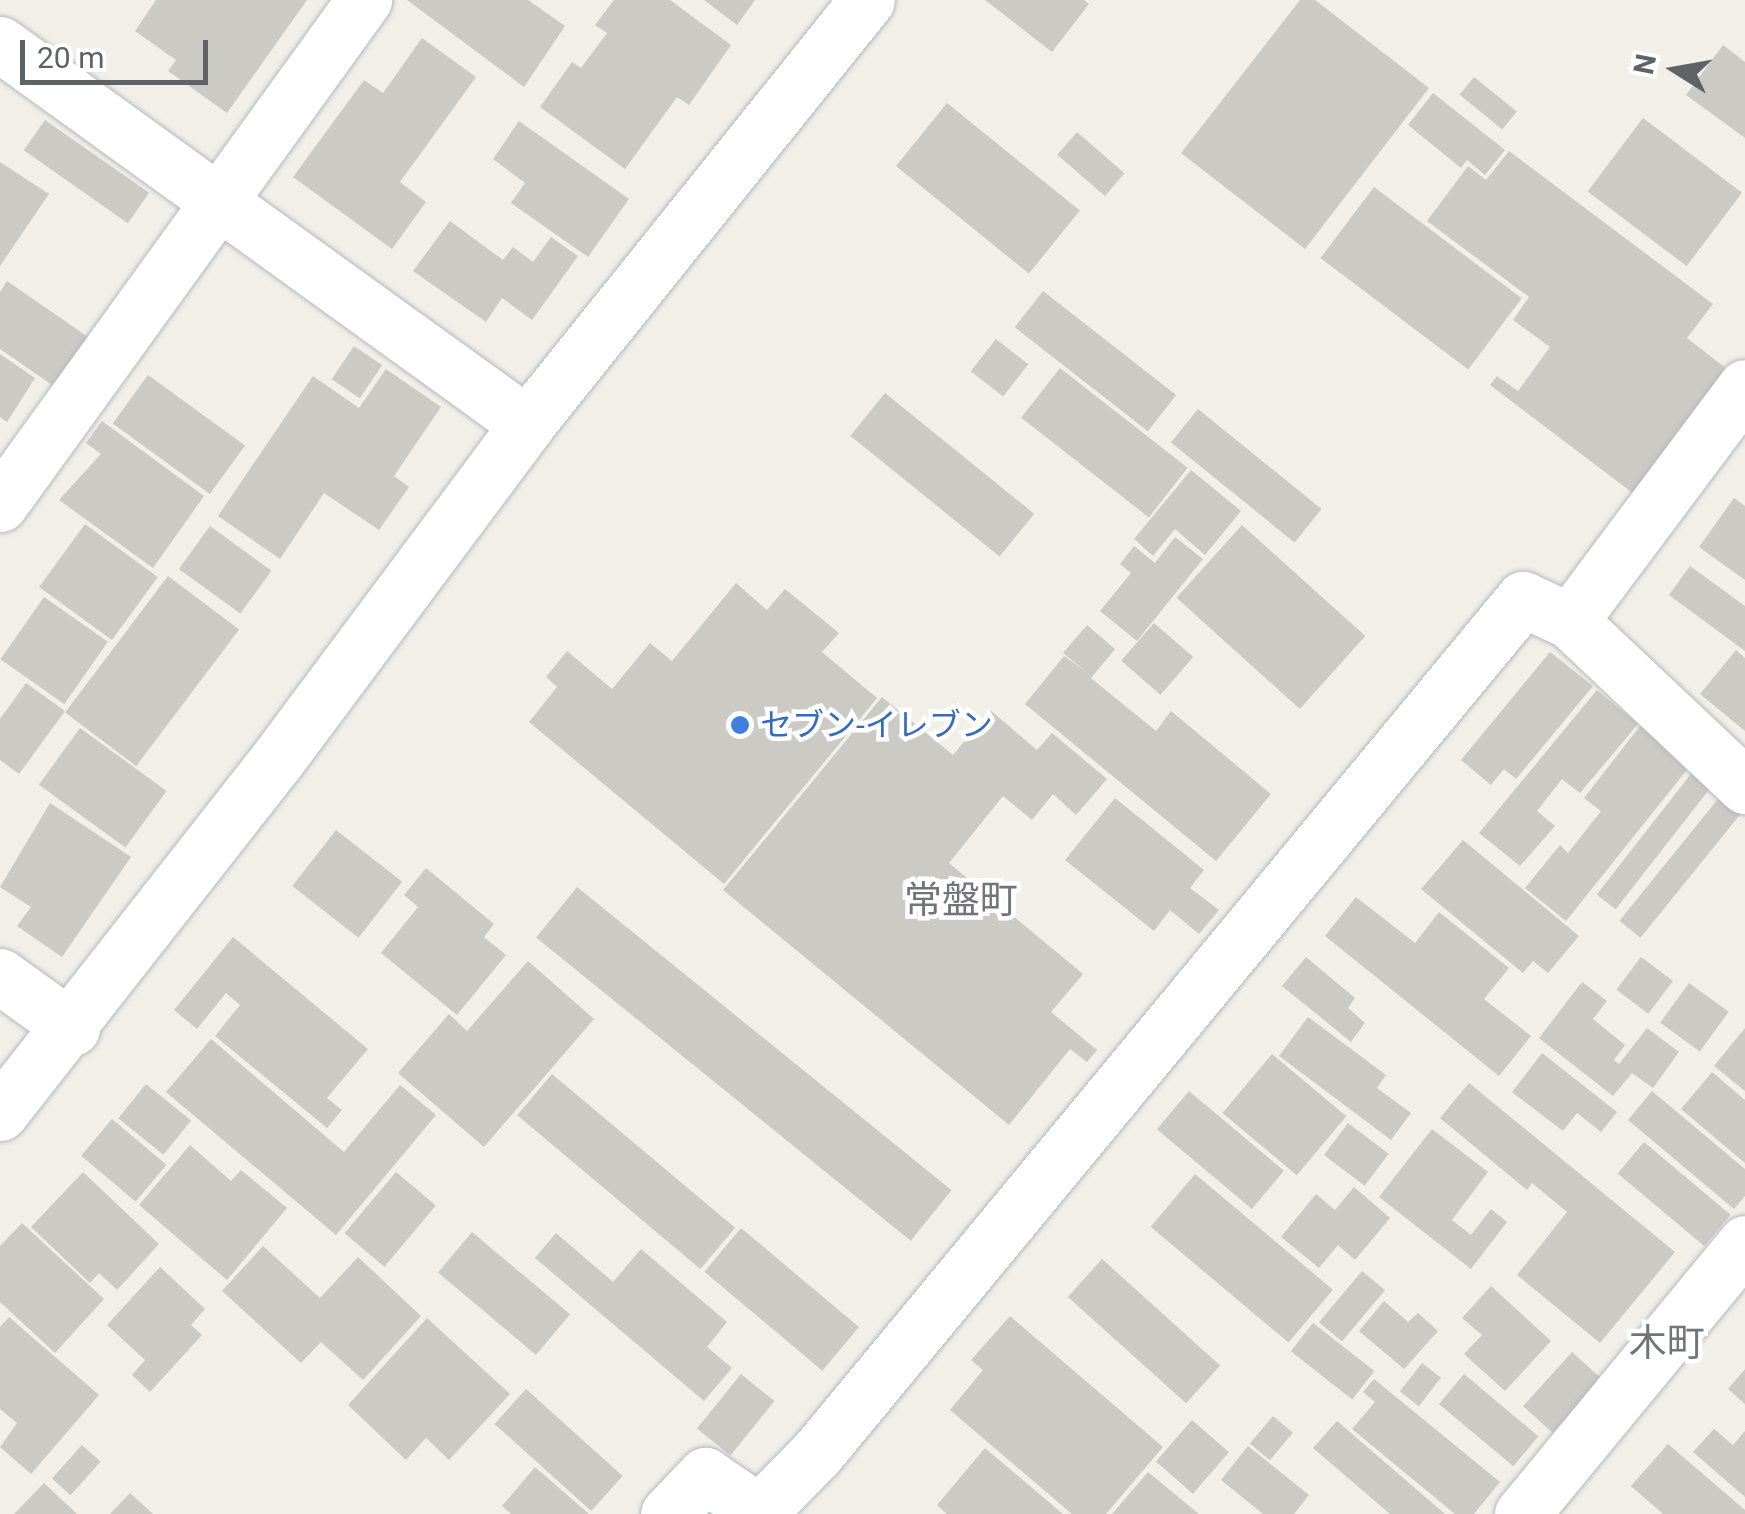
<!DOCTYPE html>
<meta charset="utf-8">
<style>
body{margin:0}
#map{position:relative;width:1745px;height:1514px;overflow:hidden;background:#f1efe8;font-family:Roboto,"Noto Sans JP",sans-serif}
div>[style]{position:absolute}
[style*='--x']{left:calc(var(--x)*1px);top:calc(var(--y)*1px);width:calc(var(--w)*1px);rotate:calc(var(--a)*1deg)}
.building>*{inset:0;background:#cccac5;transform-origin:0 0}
.roads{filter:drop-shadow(0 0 2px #b5b8bc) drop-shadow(0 0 2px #b5b8bc)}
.minor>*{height:55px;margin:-27.5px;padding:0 27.5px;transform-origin:27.5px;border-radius:27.5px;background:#fff}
.tertiary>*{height:55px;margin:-27.5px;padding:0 27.5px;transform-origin:27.5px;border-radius:27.5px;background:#fff}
.dots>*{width:28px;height:28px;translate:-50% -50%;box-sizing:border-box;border:5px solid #fff;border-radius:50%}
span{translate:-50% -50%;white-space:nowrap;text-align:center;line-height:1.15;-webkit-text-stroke:9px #fff;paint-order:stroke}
.shop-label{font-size:32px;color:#366cbe}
.left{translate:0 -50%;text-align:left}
.quarter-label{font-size:38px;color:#70757a}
.north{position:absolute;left:1625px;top:20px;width:100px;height:100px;-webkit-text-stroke:8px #fff;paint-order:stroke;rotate:281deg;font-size:28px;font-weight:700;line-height:40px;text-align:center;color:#5f6368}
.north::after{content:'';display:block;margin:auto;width:35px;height:45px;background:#5f6368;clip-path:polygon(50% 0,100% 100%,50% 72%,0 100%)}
.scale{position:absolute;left:20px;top:40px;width:188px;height:45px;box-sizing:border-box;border:5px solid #5f6368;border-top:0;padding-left:12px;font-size:30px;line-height:35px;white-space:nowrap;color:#5f6368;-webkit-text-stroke:8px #fff;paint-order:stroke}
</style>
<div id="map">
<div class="building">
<i style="clip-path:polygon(156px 0,307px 0,227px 113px,168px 71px,176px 60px,135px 31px)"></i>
<i style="clip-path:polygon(407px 0,528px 0,565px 26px,524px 87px)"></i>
<i style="clip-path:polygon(614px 0,670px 0,731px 45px,689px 105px,677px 97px,625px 169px,540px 107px,572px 62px,581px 68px,607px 33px,595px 25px)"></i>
<i style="clip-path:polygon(704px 0,755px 0,737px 25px)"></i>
<i style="clip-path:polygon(985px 0,1084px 0,1089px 4px,1052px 52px)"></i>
<i style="clip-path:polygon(1300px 0,1315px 0,1429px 88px,1305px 249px,1181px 153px)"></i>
<i style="clip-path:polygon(422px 38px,476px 77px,400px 182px,426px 202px,392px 249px,293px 177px,364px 80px,383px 93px)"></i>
<i style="clip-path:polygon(1723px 45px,1745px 62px,1745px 138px,1686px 95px)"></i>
<i style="left:1474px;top:77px;width:55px;height:23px;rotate:39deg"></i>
<i style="clip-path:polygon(1433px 93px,1505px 150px,1485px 175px,1467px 160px,1461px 168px,1408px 125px)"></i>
<i style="left:947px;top:103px;width:171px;height:81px;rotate:39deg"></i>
<i style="left:1643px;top:118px;width:124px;height:92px;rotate:37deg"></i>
<i style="left:45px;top:120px;width:127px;height:37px;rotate:35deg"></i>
<i style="clip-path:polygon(519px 121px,629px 199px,588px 257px,511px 203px,525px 183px,493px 159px)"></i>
<i style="left:1077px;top:132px;width:63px;height:30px;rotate:41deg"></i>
<i style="clip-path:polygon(1509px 151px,1713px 304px,1687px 338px,1728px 370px,1634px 494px,1490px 385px,1497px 376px,1518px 391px,1550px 347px,1513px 320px,1529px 297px,1427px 221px,1468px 166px,1486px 180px)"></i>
<i style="clip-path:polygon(0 162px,49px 194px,0 266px)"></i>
<i style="left:1374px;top:187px;width:185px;height:89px;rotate:37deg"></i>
<i style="clip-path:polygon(450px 221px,503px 260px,513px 247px,533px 262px,551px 237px,578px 256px,532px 320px,502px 298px,486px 322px,413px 271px)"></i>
<i style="clip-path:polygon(7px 281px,88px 337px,55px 387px,0 349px,0 292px)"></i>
<i style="left:1043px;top:291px;width:169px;height:46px;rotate:38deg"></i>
<i style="left:996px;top:339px;width:41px;height:41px;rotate:38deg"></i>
<i style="left:354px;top:346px;width:34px;height:40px;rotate:34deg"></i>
<i style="clip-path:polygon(0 354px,35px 378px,7px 422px,0 417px)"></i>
<i style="left:1060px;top:368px;width:162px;height:63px;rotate:38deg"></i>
<i style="clip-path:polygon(386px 369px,441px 407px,394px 476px,409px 487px,379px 530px,324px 493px,280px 559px,218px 516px,313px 376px,359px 408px)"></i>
<i style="left:148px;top:375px;width:120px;height:60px;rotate:36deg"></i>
<i style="left:885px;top:393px;width:192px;height:55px;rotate:39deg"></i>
<i style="left:1198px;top:409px;width:159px;height:43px;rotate:39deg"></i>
<i style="clip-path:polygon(102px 421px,204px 496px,153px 568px,59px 500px,101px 454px,86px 443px)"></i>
<i style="clip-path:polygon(1191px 470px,1241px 511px,1205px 555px,1175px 529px,1153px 556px,1134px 539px)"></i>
<i style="clip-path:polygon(1734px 498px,1745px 506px,1745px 580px,1699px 547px)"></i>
<i style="left:85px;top:524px;width:90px;height:78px;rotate:36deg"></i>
<i style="left:1242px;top:525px;width:166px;height:98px;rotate:42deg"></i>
<i style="left:210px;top:526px;width:76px;height:53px;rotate:36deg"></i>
<i style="clip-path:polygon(1175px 537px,1203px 559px,1137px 641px,1100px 611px,1131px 573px,1120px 564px,1134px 546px,1155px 563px)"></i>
<i style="clip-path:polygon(1690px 566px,1745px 606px,1745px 651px,1669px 595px)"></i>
<i style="left:168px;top:576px;width:89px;height:171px;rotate:37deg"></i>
<i style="clip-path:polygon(736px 583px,767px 610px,785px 589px,839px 633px,822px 652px,877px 698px,724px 884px,529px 722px,557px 687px,546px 677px,567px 651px,612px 689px,650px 643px,672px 661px)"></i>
<i style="left:44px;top:597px;width:78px;height:76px;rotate:35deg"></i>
<i style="left:1154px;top:623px;width:52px;height:50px;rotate:41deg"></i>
<i style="clip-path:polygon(1087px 625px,1115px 649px,1091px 678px,1156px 731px,1171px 711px,1271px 794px,1216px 861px,1025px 704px,1064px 656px,1085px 671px,1063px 653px)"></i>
<i style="clip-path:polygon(1736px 650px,1745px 658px,1745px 731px,1700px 694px)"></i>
<i style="clip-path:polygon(1550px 652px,1593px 686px,1516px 779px,1504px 769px,1491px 785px,1461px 760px)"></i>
<i style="clip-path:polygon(26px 683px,65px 711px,19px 774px,0 760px,0 719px)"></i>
<i style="clip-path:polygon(1597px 690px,1638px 724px,1580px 793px,1562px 779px,1537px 811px,1555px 826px,1520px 866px,1479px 833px)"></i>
<i style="clip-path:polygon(882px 697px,953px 755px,990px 710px,1037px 750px,1052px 733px,1107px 779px,1076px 815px,1053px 794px,1032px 820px,1003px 796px,949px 863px,1083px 974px,1051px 1012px,1097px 1050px,1087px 1062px,1070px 1049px,1009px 1125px,723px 890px)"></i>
<i style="clip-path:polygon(1640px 726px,1690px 766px,1566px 921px,1525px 888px,1560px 845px,1568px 853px,1601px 811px,1584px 798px)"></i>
<i style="left:80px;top:728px;width:107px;height:70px;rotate:36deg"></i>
<i style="left:1694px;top:770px;width:24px;height:158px;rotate:38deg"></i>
<i style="left:1722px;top:794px;width:27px;height:163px;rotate:39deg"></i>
<i style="clip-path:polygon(1115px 798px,1204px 870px,1190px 888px,1219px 910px,1199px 934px,1170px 910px,1154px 931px,1065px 860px)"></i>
<i style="clip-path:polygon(50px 803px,131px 857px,62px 957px,17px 926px,31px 907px,0 887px)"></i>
<i style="left:336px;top:830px;width:84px;height:71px;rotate:38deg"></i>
<i style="clip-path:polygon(1463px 840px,1579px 936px,1548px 973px,1533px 961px,1523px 973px,1421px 889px)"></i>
<i style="clip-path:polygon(426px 868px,494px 924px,484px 937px,506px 955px,457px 1015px,381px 953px,418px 907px,404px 895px)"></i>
<i style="left:577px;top:887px;width:482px;height:65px;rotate:39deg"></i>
<i style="clip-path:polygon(1356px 897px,1415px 943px,1439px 912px,1509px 968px,1484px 999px,1531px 1036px,1499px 1076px,1325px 936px)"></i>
<i style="clip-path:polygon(233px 937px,368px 1049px,327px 1098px,342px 1110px,327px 1128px,215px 1036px,240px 1005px,226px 993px,197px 1029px,174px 1010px)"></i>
<i style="clip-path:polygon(1306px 957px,1355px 998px,1348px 1008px,1365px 1023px,1351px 1042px,1282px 986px)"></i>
<i style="left:1641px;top:957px;width:40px;height:41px;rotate:37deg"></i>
<i style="clip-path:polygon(528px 961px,594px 1019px,484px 1147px,398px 1073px,449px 1014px,467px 1031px)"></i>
<i style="clip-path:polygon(1582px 982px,1607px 1001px,1593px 1019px,1625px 1045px,1614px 1060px,1619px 1064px,1647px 1028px,1679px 1052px,1653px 1088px,1632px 1073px,1613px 1096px,1539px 1038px)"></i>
<i style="left:1689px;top:983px;width:49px;height:49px;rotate:36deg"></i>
<i style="clip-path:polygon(1308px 1017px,1386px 1075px,1377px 1088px,1411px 1113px,1391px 1140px,1279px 1056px)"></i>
<i style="clip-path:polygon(1745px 1028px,1745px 1091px,1714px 1066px)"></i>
<i style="clip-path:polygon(211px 1039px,344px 1152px,400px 1085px,436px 1115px,336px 1235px,166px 1092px)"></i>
<i style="clip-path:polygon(1542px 1053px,1617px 1112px,1601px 1132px,1577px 1113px,1563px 1131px,1512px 1092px)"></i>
<i style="left:1272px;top:1054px;width:97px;height:77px;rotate:40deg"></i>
<i style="clip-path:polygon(1712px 1072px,1745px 1100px,1745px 1163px,1681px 1109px)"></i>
<i style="left:552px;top:1074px;width:239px;height:54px;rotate:40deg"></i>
<i style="clip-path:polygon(1469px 1083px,1675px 1252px,1600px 1343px,1517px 1275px,1567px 1212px,1532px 1183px,1527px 1190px,1440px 1118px)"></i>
<i style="left:146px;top:1084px;width:58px;height:44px;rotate:39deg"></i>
<i style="left:1189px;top:1091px;width:124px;height:50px;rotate:40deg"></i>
<i style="clip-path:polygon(1652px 1091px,1745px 1169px,1745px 1196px,1734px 1209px,1628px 1120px)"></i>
<i style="left:112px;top:1119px;width:71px;height:48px;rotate:40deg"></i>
<i style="left:1348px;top:1123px;width:51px;height:40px;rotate:37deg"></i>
<i style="clip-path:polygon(1432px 1129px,1488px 1172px,1452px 1220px,1471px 1235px,1491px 1209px,1507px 1222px,1471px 1269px,1379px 1197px)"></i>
<i style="left:1644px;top:1142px;width:113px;height:41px;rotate:40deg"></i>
<i style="clip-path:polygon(190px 1145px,231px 1181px,241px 1170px,287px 1208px,227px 1280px,139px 1205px)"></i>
<i style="clip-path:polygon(83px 1172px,159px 1244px,117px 1290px,99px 1273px,90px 1283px,31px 1227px)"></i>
<i style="left:396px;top:1172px;width:52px;height:80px;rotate:40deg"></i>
<i style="left:1195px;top:1174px;width:180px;height:69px;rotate:40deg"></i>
<i style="clip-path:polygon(1354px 1187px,1390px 1218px,1355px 1260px,1338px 1245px,1319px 1268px,1281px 1237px,1316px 1194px,1335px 1210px)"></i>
<i style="clip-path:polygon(22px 1223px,104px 1299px,55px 1353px,0 1302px,0 1246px)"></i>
<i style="left:741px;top:1228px;width:154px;height:57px;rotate:40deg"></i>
<i style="left:472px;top:1232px;width:128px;height:53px;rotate:40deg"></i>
<i style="clip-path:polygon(556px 1233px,613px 1282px,641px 1249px,727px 1322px,707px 1347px,732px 1368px,704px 1401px,535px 1258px)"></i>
<i style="clip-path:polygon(263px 1246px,320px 1298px,358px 1257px,421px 1316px,363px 1380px,321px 1342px,301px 1363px,222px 1291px)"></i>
<i style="left:1102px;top:1259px;width:159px;height:51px;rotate:42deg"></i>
<i style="clip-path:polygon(160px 1267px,205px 1309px,191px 1325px,202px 1335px,150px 1392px,132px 1375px,145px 1360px,107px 1325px)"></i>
<i style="left:1362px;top:1271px;width:30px;height:67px;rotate:40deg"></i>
<i style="clip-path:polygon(1491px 1286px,1551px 1341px,1505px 1391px,1464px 1354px,1482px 1335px,1462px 1318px)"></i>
<i style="clip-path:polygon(1384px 1301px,1408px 1322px,1418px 1313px,1438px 1331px,1404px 1369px,1359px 1331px)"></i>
<i style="clip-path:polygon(1010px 1316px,1163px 1447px,1106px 1514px,1072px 1514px,950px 1410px,983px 1370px,971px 1360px)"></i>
<i style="clip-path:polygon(9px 1317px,99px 1395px,31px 1474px,0 1447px,17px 1423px,0 1409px,0 1327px)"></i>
<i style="clip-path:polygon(427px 1318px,510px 1394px,449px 1460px,426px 1438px,406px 1460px,348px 1405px)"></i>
<i style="left:1313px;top:1323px;width:78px;height:36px;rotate:38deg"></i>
<i style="left:1572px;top:1352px;width:40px;height:73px;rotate:42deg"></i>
<i style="left:1422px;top:1363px;width:24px;height:36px;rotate:38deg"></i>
<i style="clip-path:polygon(1745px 1369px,1745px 1404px,1728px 1389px)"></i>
<i style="left:741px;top:1374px;width:43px;height:70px;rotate:39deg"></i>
<i style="left:1464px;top:1374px;width:97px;height:39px;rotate:40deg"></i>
<i style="clip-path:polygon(1374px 1379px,1500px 1482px,1474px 1514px,1455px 1514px,1352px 1429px,1375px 1402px,1363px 1392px)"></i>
<i style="left:526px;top:1389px;width:130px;height:47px;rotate:42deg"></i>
<i style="left:1273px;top:1416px;width:26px;height:36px;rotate:40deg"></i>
<i style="left:1192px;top:1420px;width:49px;height:55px;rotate:41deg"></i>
<i style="clip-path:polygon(1337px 1421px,1445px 1514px,1390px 1514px,1313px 1448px)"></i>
<i style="clip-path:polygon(1714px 1429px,1733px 1445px,1745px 1431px,1745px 1497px,1693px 1452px)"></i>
<i style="clip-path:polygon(1668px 1444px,1745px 1510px,1745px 1514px,1663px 1514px,1631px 1486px)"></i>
<i style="left:82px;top:1445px;width:25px;height:45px;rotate:42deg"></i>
<i style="clip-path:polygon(1248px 1446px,1309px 1495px,1294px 1514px,1263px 1514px,1221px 1480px)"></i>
<i style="clip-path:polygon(985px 1448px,1063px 1514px,947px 1514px,937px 1505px)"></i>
<i style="clip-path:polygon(535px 1467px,589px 1514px,511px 1514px,502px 1506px)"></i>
<i style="clip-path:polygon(1148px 1472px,1199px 1514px,1112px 1514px)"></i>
<i style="clip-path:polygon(44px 1483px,77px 1514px,14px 1514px)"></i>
<i style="clip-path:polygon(130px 1493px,153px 1514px,110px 1514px)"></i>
</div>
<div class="roads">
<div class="minor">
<i style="--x:0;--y:44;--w:650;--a:35.79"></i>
<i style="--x:0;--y:504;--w:622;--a:-54.16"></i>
<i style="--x:1570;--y:621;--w:292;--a:-53.2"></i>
<i style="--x:0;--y:976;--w:89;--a:35.8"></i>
<i style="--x:668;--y:1514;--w:54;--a:-46.5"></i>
<i style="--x:705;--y:1475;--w:65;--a:34.4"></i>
<i style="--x:759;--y:1512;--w:83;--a:-45.5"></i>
<i style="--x:817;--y:1453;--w:1108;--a:-50.42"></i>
<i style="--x:1523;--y:599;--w:52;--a:25.1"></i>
<i style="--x:1570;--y:621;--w:241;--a:43.3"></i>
<i style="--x:1522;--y:1514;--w:351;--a:-50.5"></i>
</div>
<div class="tertiary">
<i style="--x:0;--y:1113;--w:449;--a:-51.9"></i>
<i style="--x:277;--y:760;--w:419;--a:-53.3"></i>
<i style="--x:527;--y:424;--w:543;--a:-51.27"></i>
</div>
</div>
<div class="dots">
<i style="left:740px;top:725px;background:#3f7fe0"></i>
</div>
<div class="shop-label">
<span class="left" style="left:760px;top:725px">セブン-イレブン</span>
</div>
<div class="quarter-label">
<span style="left:961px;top:901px">常盤町</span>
<span style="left:1667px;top:1344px">木町</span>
</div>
<div class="north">N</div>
<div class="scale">20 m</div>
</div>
